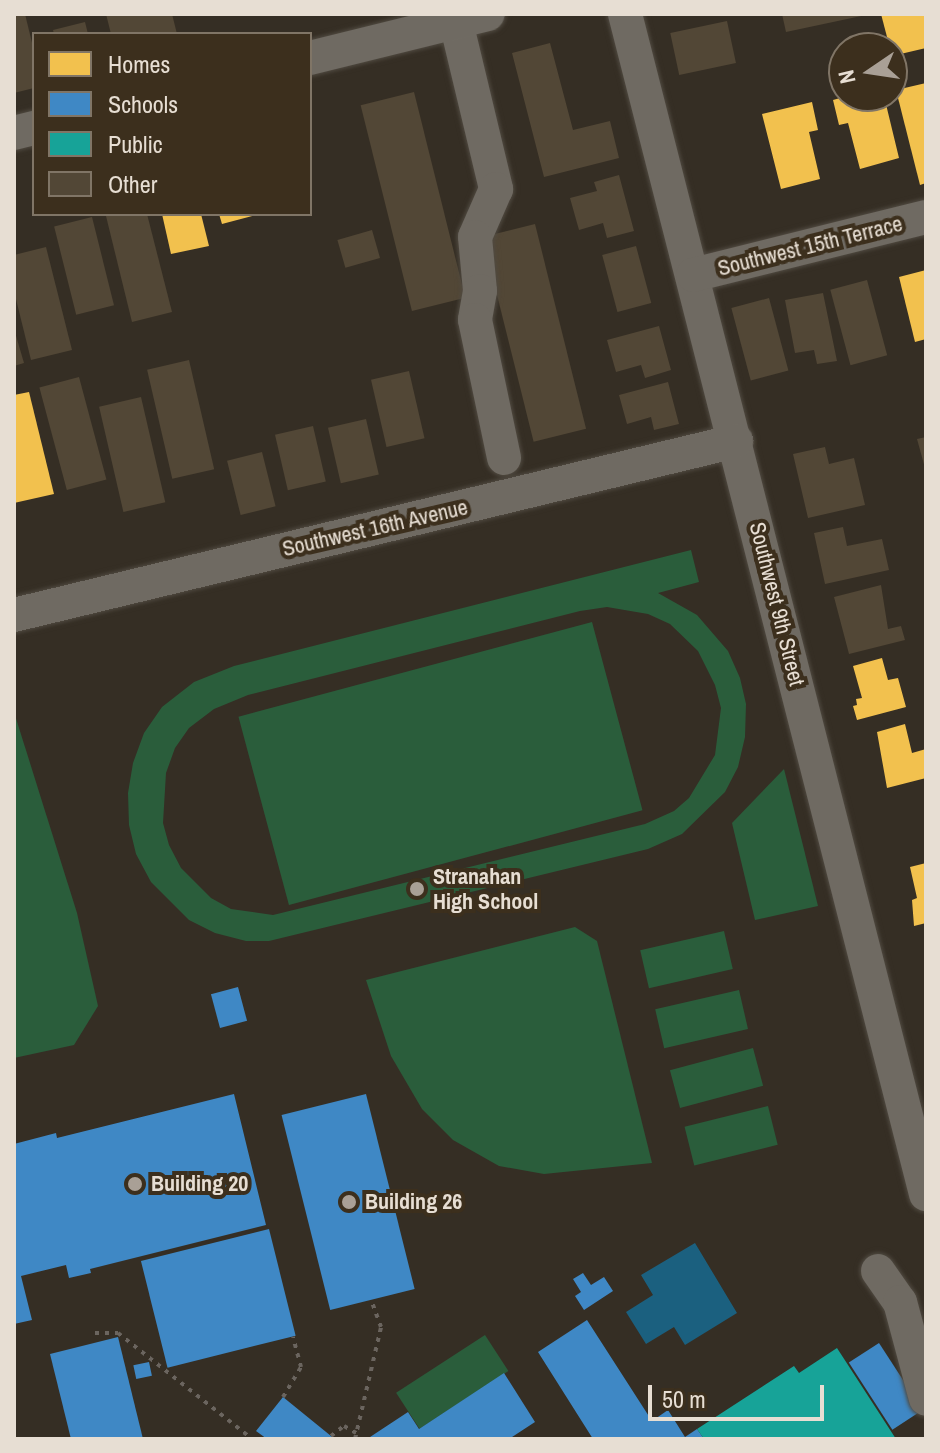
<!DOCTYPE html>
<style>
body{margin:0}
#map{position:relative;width:940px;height:1453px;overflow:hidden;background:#352e24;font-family:"Archivo Narrow",sans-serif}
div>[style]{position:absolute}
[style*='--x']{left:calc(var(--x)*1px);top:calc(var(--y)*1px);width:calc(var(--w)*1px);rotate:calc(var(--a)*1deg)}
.green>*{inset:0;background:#2a5d3b;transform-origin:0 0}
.water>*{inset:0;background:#1b607f}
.homes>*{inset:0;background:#f2c14e}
.schools>*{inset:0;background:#3f88c5;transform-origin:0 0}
.public>*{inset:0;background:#17a398}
.building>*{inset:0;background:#524736;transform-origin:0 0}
.path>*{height:4px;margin-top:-2px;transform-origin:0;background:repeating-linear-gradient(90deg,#6b655f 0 4px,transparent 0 10px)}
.roads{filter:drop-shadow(0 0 2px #504a41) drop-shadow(0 0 2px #504a41)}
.minor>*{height:34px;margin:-17px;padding:0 17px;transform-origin:17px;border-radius:17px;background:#6f6a62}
.dots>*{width:22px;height:22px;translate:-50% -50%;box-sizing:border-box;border:4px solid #3c2f1d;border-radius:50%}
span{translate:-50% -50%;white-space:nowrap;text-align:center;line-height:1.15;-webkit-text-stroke:8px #3c2f1d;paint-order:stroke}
.street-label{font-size:22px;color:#e7ded3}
.poi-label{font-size:22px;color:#e7ded3;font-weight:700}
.left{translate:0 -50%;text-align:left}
.frame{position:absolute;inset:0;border:16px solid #e7ded3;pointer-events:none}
.legend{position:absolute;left:32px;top:32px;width:280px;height:184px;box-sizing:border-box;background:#3c2f1d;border:2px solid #807566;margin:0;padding:10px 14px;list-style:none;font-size:24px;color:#e7ded3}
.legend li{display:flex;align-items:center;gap:16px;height:40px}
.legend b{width:40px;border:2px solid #807566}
.north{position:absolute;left:828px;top:32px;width:80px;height:80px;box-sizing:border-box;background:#3c2f1d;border:2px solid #807566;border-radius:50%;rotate:257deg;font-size:22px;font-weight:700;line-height:32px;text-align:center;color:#e7ded3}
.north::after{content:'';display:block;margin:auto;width:28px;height:36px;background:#a9a096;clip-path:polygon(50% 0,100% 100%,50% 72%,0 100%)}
.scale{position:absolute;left:648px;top:1385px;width:176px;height:36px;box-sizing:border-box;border:4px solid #e7ded3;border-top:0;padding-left:10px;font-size:24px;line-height:28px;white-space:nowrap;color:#e7ded3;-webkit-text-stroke:6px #3c2f1d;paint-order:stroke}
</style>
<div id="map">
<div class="green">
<i style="clip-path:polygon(evenodd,691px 550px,699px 582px,658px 593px,697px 615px,728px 651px,740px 678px,746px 704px,745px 737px,738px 767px,725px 792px,682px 834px,648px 849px,269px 941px,246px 941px,215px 933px,189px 920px,151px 882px,136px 854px,129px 825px,128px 793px,133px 763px,144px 733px,162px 707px,194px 682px,234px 666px,691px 550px,607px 607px,648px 614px,670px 624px,698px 651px,715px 685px,721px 708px,715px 755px,689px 798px,674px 811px,645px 824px,273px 915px,231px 909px,211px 898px,181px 868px,169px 845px,163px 823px,166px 773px,175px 748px,189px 728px,214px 709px,248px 695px,580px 611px,607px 607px)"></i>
<i style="left:592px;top:622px;width:195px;height:366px;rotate:75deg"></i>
<i style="clip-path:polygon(14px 712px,77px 913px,98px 1006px,74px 1045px,14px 1058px)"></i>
<i style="clip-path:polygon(784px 769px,818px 906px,755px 920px,732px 823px)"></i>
<i style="clip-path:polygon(575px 927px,597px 941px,652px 1163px,544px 1174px,499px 1166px,453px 1140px,422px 1109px,391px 1056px,366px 980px)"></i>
<i style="left:724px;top:931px;width:39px;height:86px;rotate:77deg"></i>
<i style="left:739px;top:990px;width:40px;height:86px;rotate:77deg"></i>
<i style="left:753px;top:1048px;width:39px;height:86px;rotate:75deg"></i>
<i style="left:768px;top:1106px;width:40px;height:86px;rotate:76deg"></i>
<i style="left:485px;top:1335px;width:43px;height:106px;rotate:57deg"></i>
</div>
<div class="water">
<i style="clip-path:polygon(695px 1243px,737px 1313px,685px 1345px,674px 1327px,646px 1344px,626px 1312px,653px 1295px,641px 1275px)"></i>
</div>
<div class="homes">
<i style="clip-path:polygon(881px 14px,926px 14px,926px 48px,892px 56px)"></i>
<i style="clip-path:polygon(926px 83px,926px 183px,920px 185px,896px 90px)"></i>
<i style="clip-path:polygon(847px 96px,884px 96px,899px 158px,860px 169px,848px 123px,839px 125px,833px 100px)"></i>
<i style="clip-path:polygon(812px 102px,818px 130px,809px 132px,820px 179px,781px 189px,762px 114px)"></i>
<i style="clip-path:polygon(162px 214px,201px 214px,209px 246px,171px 254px)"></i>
<i style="clip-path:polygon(219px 214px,256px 214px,256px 215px,222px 224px)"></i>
<i style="clip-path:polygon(926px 270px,926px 339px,915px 342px,899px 277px)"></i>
<i style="clip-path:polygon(29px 392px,54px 494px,14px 503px,14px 395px)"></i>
<i style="clip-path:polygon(882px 658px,888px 680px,898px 678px,906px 707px,857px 720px,853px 706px,857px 705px,856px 699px,862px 698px,853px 666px)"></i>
<i style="clip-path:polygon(905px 724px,912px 753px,926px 749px,926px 778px,887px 788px,877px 732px)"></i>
<i style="clip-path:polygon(926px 863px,926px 923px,914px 926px,912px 900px,917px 898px,910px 867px)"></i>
</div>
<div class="schools">
<i style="left:238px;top:987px;width:35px;height:28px;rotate:75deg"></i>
<i style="clip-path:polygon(234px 1094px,266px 1225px,90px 1269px,91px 1273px,69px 1278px,66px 1265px,21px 1276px,32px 1320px,14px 1324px,14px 1144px,56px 1133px,57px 1138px)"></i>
<i style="left:366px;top:1094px;width:201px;height:87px;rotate:76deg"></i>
<i style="left:269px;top:1229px;width:110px;height:132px;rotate:76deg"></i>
<i style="clip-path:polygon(583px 1273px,591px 1285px,604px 1277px,613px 1291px,584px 1310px,575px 1296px,581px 1292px,573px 1279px)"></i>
<i style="clip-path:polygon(587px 1320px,652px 1421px,668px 1410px,685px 1437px,697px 1429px,704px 1439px,593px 1439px,538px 1352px)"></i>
<i style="clip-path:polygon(118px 1337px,143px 1439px,71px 1439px,50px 1354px)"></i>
<i style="left:879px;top:1343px;width:80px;height:36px;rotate:57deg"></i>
<i style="left:149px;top:1362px;width:14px;height:16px;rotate:78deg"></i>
<i style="clip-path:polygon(504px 1373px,535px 1422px,509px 1439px,367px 1439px,408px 1412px,419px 1429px)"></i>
<i style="clip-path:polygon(283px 1397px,331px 1436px,335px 1439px,267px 1439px,256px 1431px)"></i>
</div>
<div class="public">
<i style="clip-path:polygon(837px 1348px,896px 1439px,704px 1439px,697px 1429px,794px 1366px,799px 1373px)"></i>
</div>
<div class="building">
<i style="clip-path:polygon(14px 14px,25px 14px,34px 51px,34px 88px,14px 93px)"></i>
<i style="clip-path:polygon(106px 14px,172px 14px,177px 34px,111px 34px)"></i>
<i style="clip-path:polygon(782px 14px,866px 14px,866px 15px,786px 32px)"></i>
<i style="left:727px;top:21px;width:43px;height:58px;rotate:78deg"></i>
<i style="clip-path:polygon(85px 22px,88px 34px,54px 34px,53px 30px)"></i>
<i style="clip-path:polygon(550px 43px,573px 130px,610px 121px,619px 158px,544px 177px,512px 53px)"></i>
<i style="left:414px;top:92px;width:212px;height:55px;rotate:76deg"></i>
<i style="clip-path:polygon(619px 175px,634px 231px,607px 238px,603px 223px,579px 230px,570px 198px,597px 191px,594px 182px)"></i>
<i style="clip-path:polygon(113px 214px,147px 214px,172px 312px,132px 322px,106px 216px)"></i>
<i style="left:92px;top:217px;width:91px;height:39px;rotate:76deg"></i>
<i style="left:535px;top:224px;width:211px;height:54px;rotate:76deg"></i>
<i style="left:372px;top:230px;width:29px;height:36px;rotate:74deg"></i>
<i style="left:636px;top:246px;width:59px;height:35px;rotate:75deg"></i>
<i style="clip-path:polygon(46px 247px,72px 350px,31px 360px,14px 291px,14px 255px)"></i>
<i style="left:867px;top:280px;width:78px;height:38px;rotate:75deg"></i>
<i style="clip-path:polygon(823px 293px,837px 361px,817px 364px,814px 350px,795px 353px,785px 300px)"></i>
<i style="left:769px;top:298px;width:75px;height:39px;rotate:75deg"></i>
<i style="clip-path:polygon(659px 326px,671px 370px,645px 378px,641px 365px,616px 372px,607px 340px)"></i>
<i style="clip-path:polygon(14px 329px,24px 363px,14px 366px)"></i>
<i style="left:189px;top:360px;width:112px;height:43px;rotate:77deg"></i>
<i style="left:409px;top:371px;width:69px;height:39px;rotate:77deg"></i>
<i style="left:79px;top:377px;width:106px;height:41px;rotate:75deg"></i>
<i style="clip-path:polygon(668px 382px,679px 424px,654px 430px,651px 417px,627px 424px,619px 395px)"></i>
<i style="left:141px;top:397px;width:108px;height:43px;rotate:77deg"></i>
<i style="left:366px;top:419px;width:57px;height:39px;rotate:77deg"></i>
<i style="left:313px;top:426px;width:57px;height:39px;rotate:77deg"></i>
<i style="clip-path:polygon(926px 437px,926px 468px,925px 468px,917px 439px)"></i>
<i style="clip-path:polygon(825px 447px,829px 464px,854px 458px,865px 505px,808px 518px,793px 454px)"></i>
<i style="left:262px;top:452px;width:56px;height:36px;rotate:76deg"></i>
<i style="clip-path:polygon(843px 527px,847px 546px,882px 539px,889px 570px,825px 584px,814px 533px)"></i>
<i style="clip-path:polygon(881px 585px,888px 629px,901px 626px,905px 640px,849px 654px,834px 597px)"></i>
</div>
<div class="path">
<i style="--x:95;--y:1333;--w:23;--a:0"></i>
<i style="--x:118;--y:1333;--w:171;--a:38.3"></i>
<i style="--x:283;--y:1397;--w:35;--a:-59"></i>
<i style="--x:301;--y:1367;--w:31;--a:-105"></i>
<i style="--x:331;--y:1436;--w:16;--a:-38"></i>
<i style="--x:344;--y:1426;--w:14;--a:30"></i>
<i style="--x:355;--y:1439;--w:115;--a:-76.9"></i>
<i style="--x:381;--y:1327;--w:29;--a:-110"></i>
</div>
<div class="roads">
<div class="minor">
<i style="--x:625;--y:14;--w:1218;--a:75.69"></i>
<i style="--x:456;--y:22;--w:172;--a:76.5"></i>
<i style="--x:496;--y:189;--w:52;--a:113.6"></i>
<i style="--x:475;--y:237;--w:54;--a:84.7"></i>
<i style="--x:480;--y:291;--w:29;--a:100"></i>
<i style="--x:475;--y:320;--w:141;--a:78.1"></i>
<i style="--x:310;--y:58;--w:183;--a:-13.9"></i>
<i style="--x:14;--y:133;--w:21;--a:-14"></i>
<i style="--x:693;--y:275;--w:240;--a:-14"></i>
<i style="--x:14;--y:615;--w:743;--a:-13.55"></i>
<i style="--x:878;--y:1271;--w:38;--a:55"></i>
<i style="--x:900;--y:1302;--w:100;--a:75"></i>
</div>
</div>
<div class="dots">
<i style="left:417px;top:889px;background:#a9a096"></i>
<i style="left:135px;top:1184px;background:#a9a096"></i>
<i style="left:349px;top:1202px;background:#a9a096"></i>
</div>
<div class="street-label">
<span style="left:810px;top:246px;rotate:-14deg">Southwest 15th Terrace</span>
<span style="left:375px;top:528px;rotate:-13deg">Southwest 16th Avenue</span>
<span style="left:777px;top:604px;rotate:76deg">Southwest 9th Street</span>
</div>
<div class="poi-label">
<span class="left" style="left:433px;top:889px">Stranahan<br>High School</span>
<span class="left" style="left:151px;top:1184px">Building 20</span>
<span class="left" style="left:365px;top:1202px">Building 26</span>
</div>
<div class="frame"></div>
<ul class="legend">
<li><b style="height:22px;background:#f2c14e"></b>Homes</li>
<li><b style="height:22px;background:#3f88c5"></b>Schools</li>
<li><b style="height:22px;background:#17a398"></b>Public</li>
<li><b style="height:22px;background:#524736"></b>Other</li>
</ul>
<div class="north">N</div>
<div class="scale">50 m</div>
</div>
